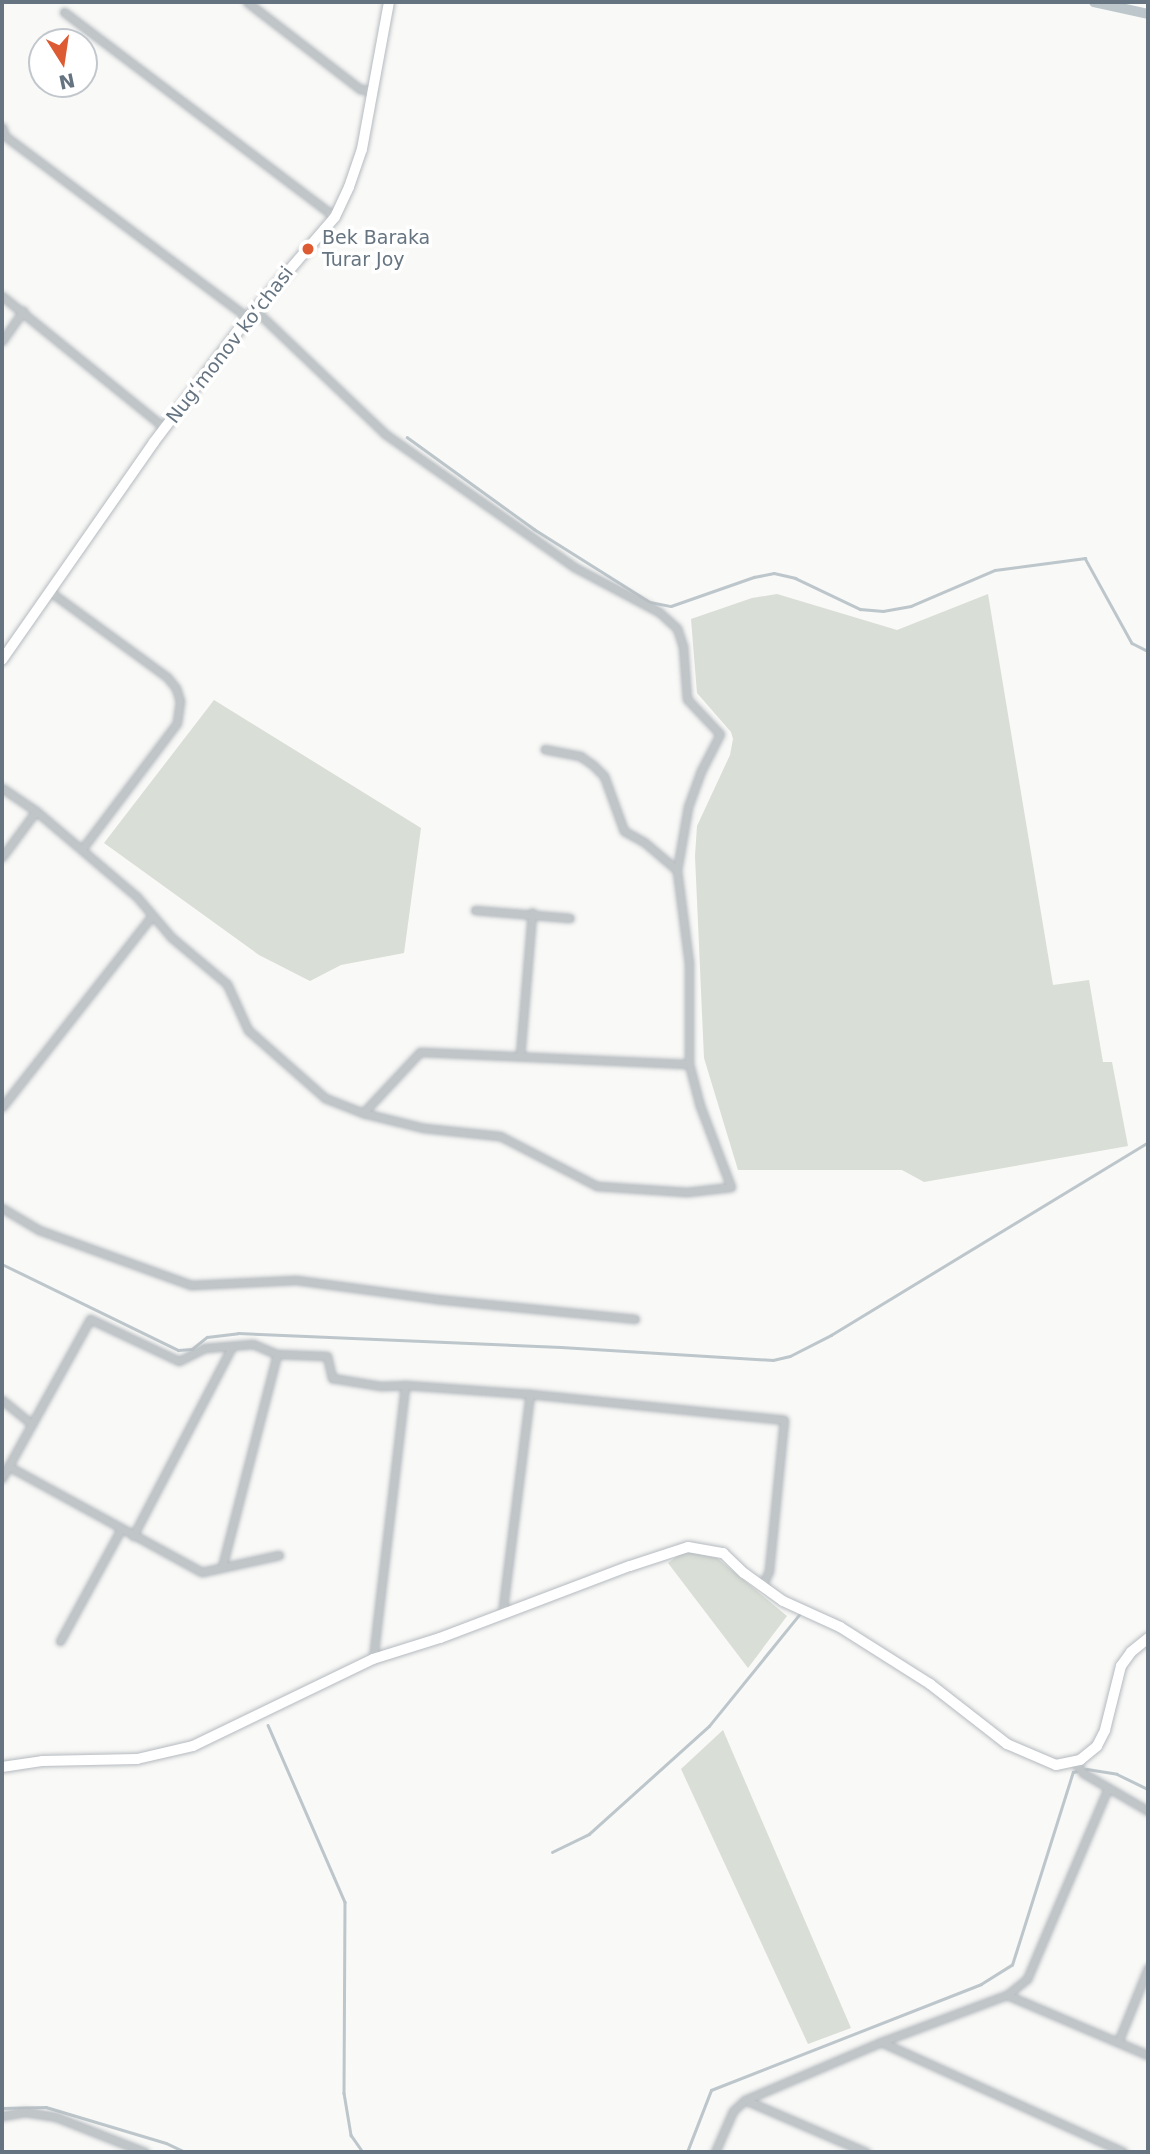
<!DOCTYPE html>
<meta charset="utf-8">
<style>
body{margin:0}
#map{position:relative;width:1150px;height:2154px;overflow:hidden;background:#f9f9f7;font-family:"DejaVu Sans",sans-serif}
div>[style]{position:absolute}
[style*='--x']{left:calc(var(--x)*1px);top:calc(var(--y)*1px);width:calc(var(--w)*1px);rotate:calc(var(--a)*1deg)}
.green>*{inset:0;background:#d9ded6}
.stream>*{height:2.5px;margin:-1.25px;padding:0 1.25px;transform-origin:1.25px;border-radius:1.25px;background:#bcc6cb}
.canal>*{height:10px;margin:-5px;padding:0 5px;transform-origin:5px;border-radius:5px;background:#bcc6cb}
.roads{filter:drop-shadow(0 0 2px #b5babf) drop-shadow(0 0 2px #b5babf)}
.street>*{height:7px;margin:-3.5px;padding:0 3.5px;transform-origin:3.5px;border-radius:3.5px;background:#c0c5c8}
.secondary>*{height:10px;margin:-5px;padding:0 5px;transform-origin:5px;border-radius:5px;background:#fff}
.dots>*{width:19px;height:19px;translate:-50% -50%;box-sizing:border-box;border:4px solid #fff;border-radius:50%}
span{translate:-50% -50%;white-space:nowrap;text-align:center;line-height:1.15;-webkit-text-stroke:7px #fff;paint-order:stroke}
.poi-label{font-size:19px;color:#657480}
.left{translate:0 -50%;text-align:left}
.street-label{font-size:19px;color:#657480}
.frame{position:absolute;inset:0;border:4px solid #657480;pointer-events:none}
.north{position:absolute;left:28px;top:28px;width:70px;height:70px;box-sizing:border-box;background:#fff;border:2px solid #c1c7cc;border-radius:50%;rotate:168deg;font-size:19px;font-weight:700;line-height:28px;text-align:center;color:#657480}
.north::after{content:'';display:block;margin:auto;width:24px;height:32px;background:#dd5b32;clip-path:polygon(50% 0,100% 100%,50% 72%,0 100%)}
</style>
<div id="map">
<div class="green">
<i style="clip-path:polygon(777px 594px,897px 630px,988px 594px,1053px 985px,1089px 980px,1103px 1062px,1112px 1062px,1128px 1146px,924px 1182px,902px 1170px,738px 1170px,704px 1058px,695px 856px,697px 826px,730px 755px,733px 739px,731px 732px,697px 693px,691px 619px,752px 598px)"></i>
<i style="clip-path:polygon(214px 700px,421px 828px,404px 953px,341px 965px,310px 981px,259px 955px,104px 843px)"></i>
<i style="clip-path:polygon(684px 1551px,717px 1558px,787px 1616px,748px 1668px,668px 1563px)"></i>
<i style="clip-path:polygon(723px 1730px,851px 2028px,808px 2044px,681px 1769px)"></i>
</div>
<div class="stream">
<i style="--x:407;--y:437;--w:157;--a:35.9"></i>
<i style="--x:534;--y:529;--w:137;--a:32.2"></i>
<i style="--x:650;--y:602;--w:21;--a:11"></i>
<i style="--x:671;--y:606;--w:88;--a:-19.3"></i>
<i style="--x:754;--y:577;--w:20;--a:-11"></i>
<i style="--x:774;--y:573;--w:22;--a:13"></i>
<i style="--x:795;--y:578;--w:72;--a:25.5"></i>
<i style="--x:860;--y:609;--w:23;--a:5"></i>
<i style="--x:883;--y:611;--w:28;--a:-10"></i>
<i style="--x:911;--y:606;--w:91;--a:-23.2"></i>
<i style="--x:995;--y:570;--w:91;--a:-7.6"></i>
<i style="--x:1085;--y:558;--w:97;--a:61.1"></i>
<i style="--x:1132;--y:643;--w:18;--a:27"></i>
<i style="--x:2;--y:1264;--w:196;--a:26"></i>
<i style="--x:178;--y:1350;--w:14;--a:-4"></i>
<i style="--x:192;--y:1349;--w:19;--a:-39"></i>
<i style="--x:207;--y:1337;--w:31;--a:-7"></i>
<i style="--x:238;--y:1333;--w:323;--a:2.5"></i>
<i style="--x:561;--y:1347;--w:212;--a:3.5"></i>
<i style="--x:773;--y:1360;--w:17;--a:-13"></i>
<i style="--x:790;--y:1356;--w:46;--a:-27.1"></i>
<i style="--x:831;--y:1335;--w:371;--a:-31.3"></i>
<i style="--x:268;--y:1725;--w:193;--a:66.5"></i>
<i style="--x:345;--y:1902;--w:191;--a:90.3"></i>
<i style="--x:344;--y:2093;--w:43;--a:80.5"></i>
<i style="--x:351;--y:2135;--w:21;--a:55"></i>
<i style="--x:552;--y:1852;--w:41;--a:-25.9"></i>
<i style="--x:589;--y:1834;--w:161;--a:-42"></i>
<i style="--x:709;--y:1726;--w:143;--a:-51"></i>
<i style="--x:2;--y:2108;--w:44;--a:-1.3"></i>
<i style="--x:46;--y:2107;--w:125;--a:16.7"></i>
<i style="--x:166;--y:2143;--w:21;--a:25"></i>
<i style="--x:687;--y:2152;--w:66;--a:-68.8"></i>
<i style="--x:711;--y:2090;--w:290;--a:-21.4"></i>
<i style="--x:981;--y:1984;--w:36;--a:-32"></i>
<i style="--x:1012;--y:1965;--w:202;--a:-72.5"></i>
<i style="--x:1073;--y:1772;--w:14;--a:-12"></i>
<i style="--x:1087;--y:1769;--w:30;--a:9"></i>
<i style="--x:1117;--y:1774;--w:34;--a:26"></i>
</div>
<div class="canal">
<i style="--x:1094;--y:2;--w:55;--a:12.5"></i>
</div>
<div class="roads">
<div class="street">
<i style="--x:247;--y:2;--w:143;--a:37.6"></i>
<i style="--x:360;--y:89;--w:14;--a:8"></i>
<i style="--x:64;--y:12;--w:340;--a:37.1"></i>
<i style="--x:2;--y:127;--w:9;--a:72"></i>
<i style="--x:5;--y:136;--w:304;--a:36.8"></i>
<i style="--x:2;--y:296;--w:210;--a:39"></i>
<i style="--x:255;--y:310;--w:180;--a:43.6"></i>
<i style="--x:385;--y:434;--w:231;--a:35.1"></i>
<i style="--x:574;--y:567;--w:96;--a:27.9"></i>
<i style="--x:659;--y:612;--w:24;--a:42"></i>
<i style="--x:677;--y:628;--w:19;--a:72"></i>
<i style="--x:683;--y:646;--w:53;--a:85.7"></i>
<i style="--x:687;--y:699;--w:48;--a:46.7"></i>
<i style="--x:720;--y:734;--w:42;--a:117.2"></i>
<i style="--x:701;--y:771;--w:38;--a:110"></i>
<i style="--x:688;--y:807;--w:64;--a:99.9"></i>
<i style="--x:2;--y:341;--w:37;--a:-55"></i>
<i style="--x:49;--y:591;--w:146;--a:36.1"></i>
<i style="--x:167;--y:677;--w:14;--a:51"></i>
<i style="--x:176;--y:688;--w:14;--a:73"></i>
<i style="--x:180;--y:701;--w:22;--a:98"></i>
<i style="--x:177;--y:723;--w:158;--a:127"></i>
<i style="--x:2;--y:788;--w:41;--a:34.1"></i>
<i style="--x:36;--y:811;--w:133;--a:40.4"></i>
<i style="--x:137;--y:897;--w:52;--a:49.6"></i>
<i style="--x:171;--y:937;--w:73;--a:40"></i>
<i style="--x:227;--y:984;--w:51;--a:65.5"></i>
<i style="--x:248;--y:1030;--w:103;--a:41.4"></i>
<i style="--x:325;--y:1098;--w:41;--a:21.5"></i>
<i style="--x:363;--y:1113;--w:63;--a:13.8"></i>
<i style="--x:424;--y:1128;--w:76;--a:6"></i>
<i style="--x:500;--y:1136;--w:109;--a:27.3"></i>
<i style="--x:597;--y:1186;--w:90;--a:3.8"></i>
<i style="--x:687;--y:1192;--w:44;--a:-6.5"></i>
<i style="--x:731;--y:1187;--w:87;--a:-110.9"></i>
<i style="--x:700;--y:1106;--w:43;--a:-104.7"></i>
<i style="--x:689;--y:1064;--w:101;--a:-90"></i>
<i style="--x:689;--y:963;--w:94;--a:-97.4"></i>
<i style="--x:677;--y:870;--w:43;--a:-139.7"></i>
<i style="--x:644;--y:842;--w:23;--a:-151"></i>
<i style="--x:624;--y:831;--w:59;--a:-110"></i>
<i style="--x:604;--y:776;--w:16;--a:-135"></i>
<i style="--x:593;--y:765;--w:16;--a:-145"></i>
<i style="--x:580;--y:756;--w:36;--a:-169"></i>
<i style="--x:2;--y:857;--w:57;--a:-53.5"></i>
<i style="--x:475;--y:910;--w:95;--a:4.8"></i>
<i style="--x:520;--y:1056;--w:144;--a:-85.2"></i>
<i style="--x:2;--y:1107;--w:243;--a:-51.9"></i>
<i style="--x:363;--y:1113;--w:83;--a:-46.9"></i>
<i style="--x:420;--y:1052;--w:269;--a:2.6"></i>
<i style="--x:2;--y:1208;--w:43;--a:30.7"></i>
<i style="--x:39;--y:1230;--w:162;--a:19.9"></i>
<i style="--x:191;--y:1285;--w:105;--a:-2.7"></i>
<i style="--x:296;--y:1280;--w:141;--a:7.7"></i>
<i style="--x:436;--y:1299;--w:200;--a:5.7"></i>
<i style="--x:2;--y:1400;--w:38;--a:39"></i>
<i style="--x:8;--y:1466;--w:221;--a:28.7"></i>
<i style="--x:202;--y:1572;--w:79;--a:-12.4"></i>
<i style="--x:2;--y:1478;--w:182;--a:-61"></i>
<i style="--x:90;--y:1319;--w:98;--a:25.3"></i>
<i style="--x:179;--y:1361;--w:29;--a:-27"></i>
<i style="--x:205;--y:1348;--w:48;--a:-4.8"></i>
<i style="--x:253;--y:1344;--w:26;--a:23"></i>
<i style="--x:277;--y:1354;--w:50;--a:2.3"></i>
<i style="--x:327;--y:1356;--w:23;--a:77"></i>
<i style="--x:332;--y:1378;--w:50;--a:9.3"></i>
<i style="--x:381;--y:1386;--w:24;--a:-2"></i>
<i style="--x:405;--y:1385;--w:125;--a:4.1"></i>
<i style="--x:530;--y:1394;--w:255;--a:5.8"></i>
<i style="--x:784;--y:1420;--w:152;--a:95.7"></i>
<i style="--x:769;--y:1571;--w:17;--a:115"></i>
<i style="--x:133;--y:1536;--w:213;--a:-62.4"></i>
<i style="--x:222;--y:1567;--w:220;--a:-75.5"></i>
<i style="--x:502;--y:1615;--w:223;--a:-82.8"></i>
<i style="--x:60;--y:1641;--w:128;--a:-61.4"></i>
<i style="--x:373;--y:1659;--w:276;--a:-83.3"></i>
<i style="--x:1075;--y:1763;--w:13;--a:51"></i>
<i style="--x:1083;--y:1773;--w:75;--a:30.3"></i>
<i style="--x:1007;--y:1995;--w:153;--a:23.1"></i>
<i style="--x:881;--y:2042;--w:266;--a:24.4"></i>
<i style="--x:1118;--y:2042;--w:80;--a:-67.9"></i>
<i style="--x:745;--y:2100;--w:132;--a:23.3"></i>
<i style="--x:2;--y:2116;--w:23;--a:-10"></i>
<i style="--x:25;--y:2112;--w:31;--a:9"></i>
<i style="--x:56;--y:2117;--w:96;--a:21.5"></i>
<i style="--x:715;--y:2152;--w:45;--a:-66.3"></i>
<i style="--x:733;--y:2111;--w:16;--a:-43"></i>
<i style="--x:745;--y:2100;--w:148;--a:-23.1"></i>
<i style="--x:881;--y:2042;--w:134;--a:-20.5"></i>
<i style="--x:1007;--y:1995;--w:26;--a:-39"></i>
<i style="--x:1027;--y:1979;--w:207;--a:-67"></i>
</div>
<div class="secondary">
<i style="--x:2;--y:660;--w:266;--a:-55.1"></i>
<i style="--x:154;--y:442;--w:156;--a:-52.8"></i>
<i style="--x:248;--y:318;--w:133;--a:-49.3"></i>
<i style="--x:335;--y:217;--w:33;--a:-65"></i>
<i style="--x:349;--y:187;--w:40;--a:-71.1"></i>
<i style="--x:362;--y:149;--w:149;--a:-79.6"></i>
<i style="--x:2;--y:1767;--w:40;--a:-8.5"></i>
<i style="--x:42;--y:1761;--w:95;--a:-1.2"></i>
<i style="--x:137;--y:1759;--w:57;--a:-13.1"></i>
<i style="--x:193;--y:1746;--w:200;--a:-25.8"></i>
<i style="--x:373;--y:1659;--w:70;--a:-17.4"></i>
<i style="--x:440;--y:1638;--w:203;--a:-20.8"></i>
<i style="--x:630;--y:1566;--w:61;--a:-18.1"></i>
<i style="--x:688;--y:1547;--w:36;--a:10"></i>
<i style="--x:723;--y:1553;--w:29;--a:44"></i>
<i style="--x:744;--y:1573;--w:48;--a:35.7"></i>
<i style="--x:783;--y:1601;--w:63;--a:24.5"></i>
<i style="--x:840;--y:1627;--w:107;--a:32.3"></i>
<i style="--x:930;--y:1684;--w:98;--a:37.9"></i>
<i style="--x:1007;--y:1744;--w:53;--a:23.2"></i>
<i style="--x:1056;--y:1765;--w:25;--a:-12"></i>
<i style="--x:1080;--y:1760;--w:22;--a:-39"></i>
<i style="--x:1097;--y:1746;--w:18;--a:-63"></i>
<i style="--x:1105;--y:1730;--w:66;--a:-76"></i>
<i style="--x:1121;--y:1666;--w:17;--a:-54"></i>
<i style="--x:1131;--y:1652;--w:22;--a:-39"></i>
</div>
</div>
<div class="dots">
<i style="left:308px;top:249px;background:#dd5b32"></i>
</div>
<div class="poi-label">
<span class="left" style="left:322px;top:249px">Bek Baraka<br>Turar Joy</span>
</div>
<div class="street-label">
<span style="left:230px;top:345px;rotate:-52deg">Nugʻmonov koʻchasi</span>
</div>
<div class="frame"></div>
<div class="north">N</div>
</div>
